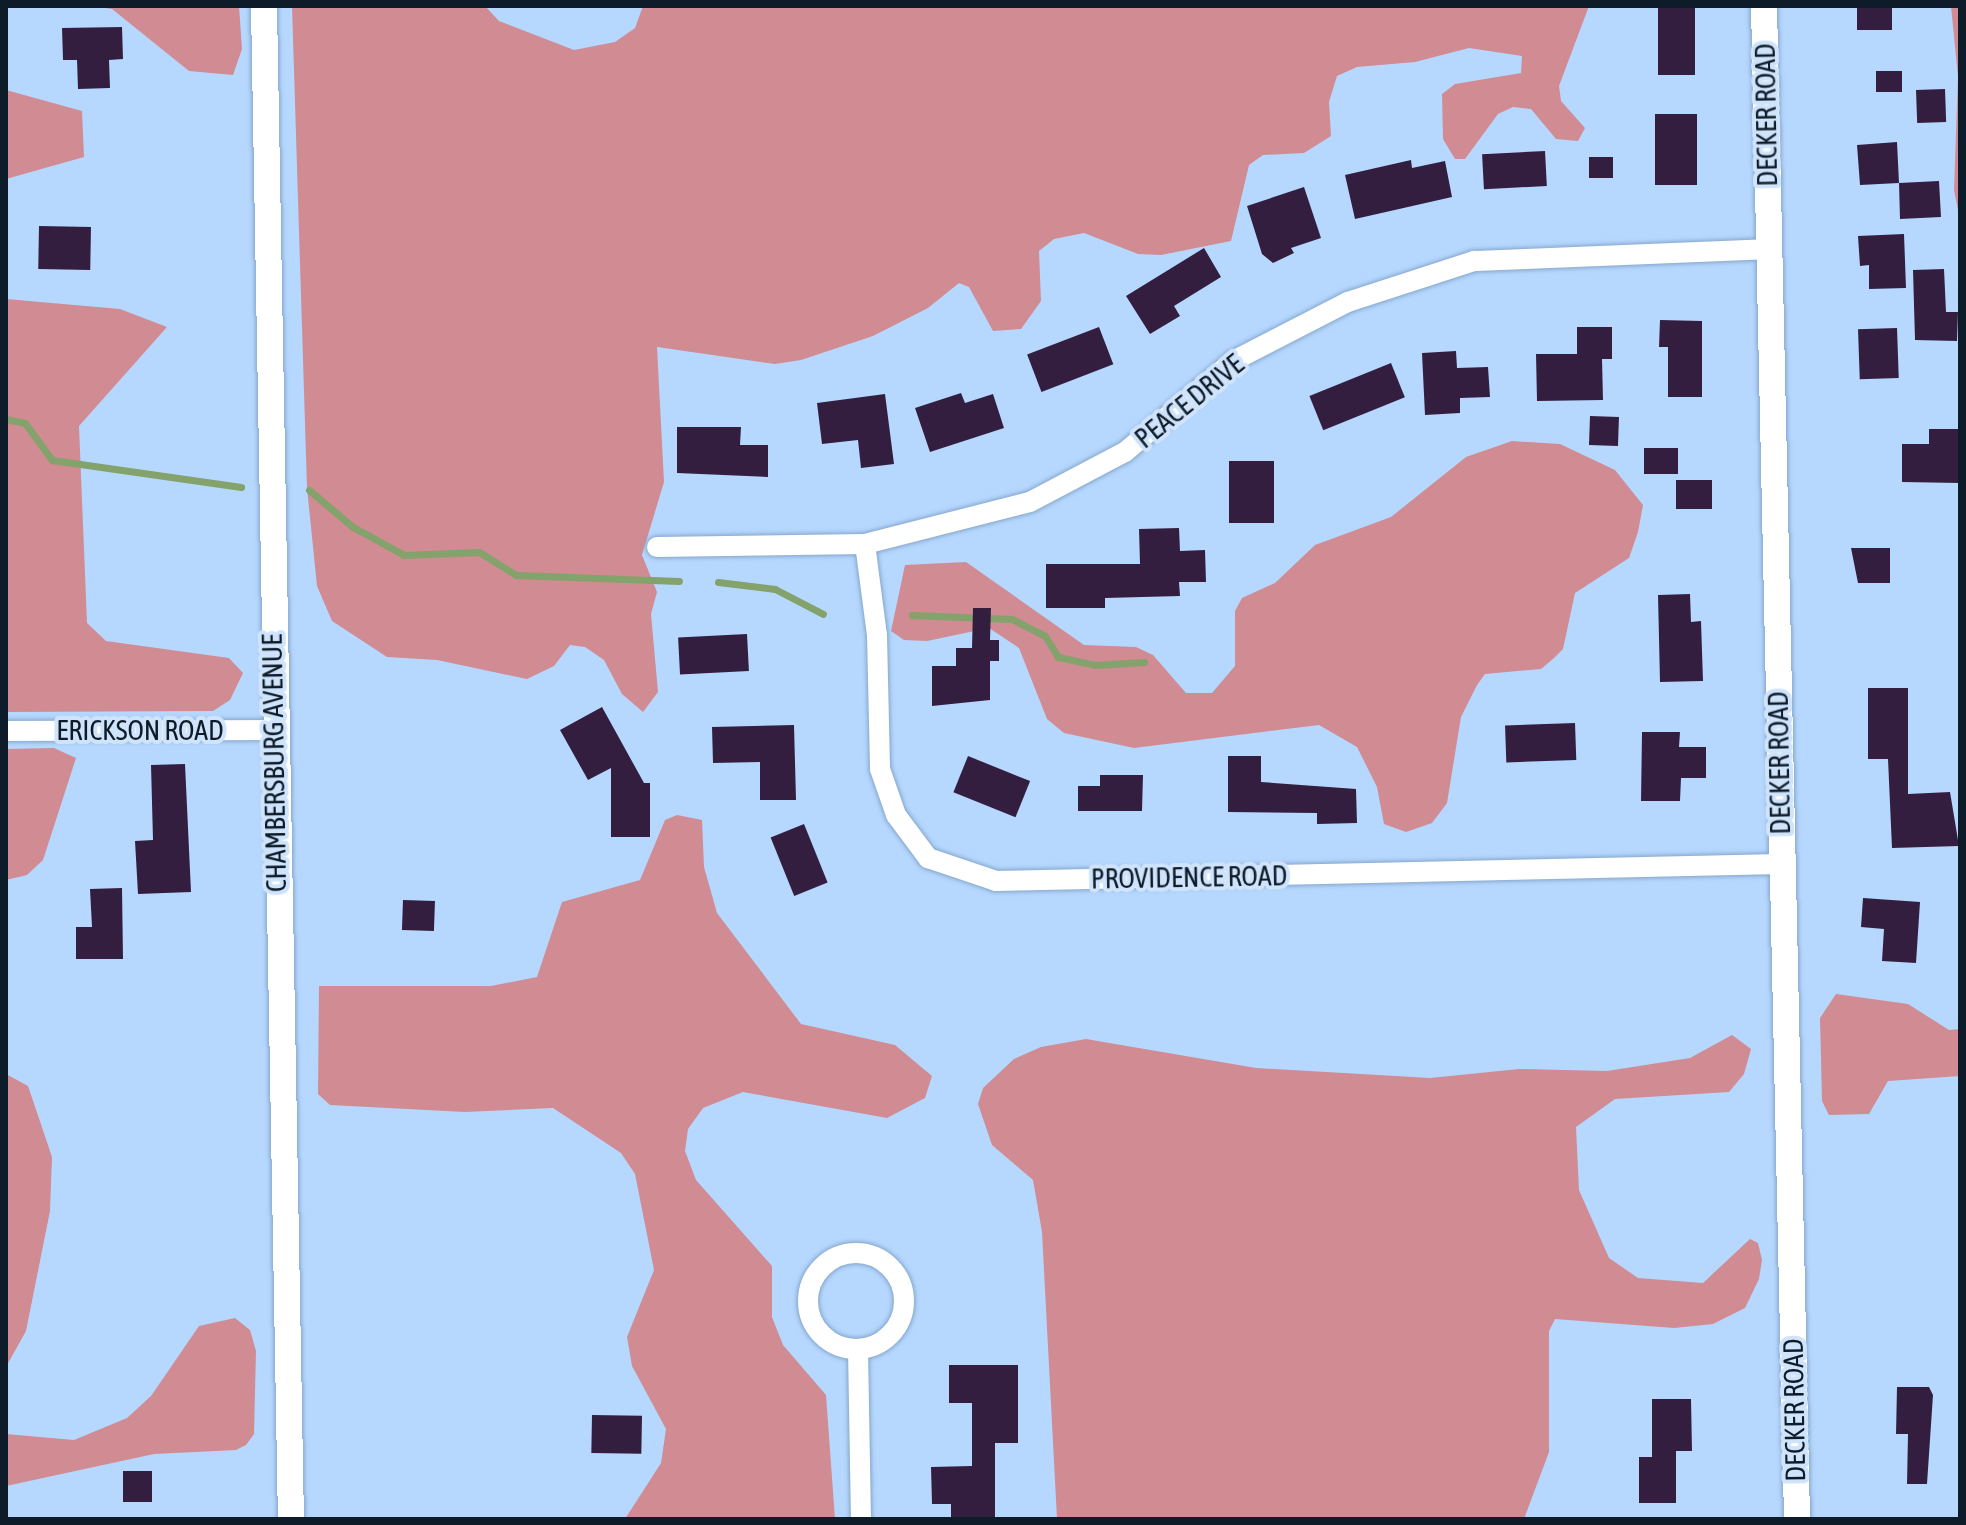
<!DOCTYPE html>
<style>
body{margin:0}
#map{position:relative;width:1966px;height:1525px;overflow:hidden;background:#b6d8ff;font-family:"Asap Condensed",sans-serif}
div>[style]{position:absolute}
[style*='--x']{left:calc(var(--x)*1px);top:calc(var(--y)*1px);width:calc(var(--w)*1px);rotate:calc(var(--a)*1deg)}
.forest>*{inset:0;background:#d08b93}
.stream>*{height:7px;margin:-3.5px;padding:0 3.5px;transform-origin:3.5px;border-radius:3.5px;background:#84a26b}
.building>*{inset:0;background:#341e40;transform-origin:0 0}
.roads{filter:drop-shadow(0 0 2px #87a7cc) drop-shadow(0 0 2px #87a7cc)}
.minor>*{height:20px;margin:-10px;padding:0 10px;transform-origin:10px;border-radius:10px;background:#fff}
.minor>.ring{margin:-10px;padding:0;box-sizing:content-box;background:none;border:20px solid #fff;border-radius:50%}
.tertiary>*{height:26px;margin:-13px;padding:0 13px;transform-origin:13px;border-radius:13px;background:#fff}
span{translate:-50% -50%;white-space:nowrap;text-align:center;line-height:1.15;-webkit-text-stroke:8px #cfe4fb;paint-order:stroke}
.street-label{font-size:28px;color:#0e1b29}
.frame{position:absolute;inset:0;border:8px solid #0e1b29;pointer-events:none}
</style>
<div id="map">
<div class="forest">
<i style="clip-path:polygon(90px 6px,239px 6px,242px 49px,233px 75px,189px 71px,112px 9px)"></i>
<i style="clip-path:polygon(292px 6px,485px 6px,499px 21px,574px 50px,615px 42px,635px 28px,643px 6px,1589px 6px,1559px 86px,1561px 101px,1585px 128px,1578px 141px,1556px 139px,1531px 109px,1513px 107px,1498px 114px,1465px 159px,1455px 159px,1443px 139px,1442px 94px,1455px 84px,1521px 73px,1522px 56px,1469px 48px,1415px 62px,1357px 67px,1337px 76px,1329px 102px,1331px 136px,1304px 153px,1263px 155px,1249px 165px,1231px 241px,1161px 255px,1138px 254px,1084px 233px,1054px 239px,1039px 251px,1041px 301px,1021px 329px,993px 331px,969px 287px,959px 283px,928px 308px,873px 336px,801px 360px,775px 364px,657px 347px,664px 482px,642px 555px,657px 592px,651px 614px,658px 692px,643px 712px,622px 694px,604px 660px,585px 647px,570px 645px,554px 666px,527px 679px,437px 660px,387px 657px,332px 621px,317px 586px,307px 488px)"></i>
<i style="clip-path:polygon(1951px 6px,1960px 6px,1960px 220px,1954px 190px,1958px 77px)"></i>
<i style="clip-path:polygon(6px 90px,82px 111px,84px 157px,6px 179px)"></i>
<i style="clip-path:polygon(6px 299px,120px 309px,167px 327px,79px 426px,87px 623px,106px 641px,229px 658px,243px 673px,230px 700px,213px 711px,6px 712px)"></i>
<i style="clip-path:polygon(1512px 441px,1560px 444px,1615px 470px,1643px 505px,1638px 532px,1629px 558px,1575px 593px,1563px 649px,1554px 658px,1541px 669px,1485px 674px,1477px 685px,1461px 717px,1447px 803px,1432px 823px,1406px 832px,1384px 824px,1377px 787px,1357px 747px,1319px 725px,1134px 748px,1064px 733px,1047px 719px,1019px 648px,989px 628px,927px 641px,904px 640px,891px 631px,905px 565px,966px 562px,1084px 645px,1136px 647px,1153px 655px,1186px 693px,1212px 693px,1235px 666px,1235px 611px,1242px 598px,1275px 583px,1315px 545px,1391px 517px,1466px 457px)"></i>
<i style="clip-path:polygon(54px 748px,76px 758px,43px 860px,27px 875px,6px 880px,6px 749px)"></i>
<i style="clip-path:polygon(677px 815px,702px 820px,704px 867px,717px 913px,801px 1024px,895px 1045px,932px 1076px,925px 1098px,887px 1118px,743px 1092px,703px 1108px,688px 1129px,685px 1151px,696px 1180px,772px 1266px,772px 1317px,783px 1345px,826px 1395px,835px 1519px,625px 1519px,661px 1463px,666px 1429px,632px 1366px,627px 1337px,654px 1270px,635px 1174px,621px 1153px,553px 1108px,465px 1112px,330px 1105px,318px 1094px,319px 986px,491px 986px,537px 977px,562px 902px,640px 880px,665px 820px)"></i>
<i style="clip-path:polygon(1836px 994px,1908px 1004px,1949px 1030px,1960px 1029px,1960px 1076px,1888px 1081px,1869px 1114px,1829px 1115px,1822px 1101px,1820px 1018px)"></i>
<i style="clip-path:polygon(1732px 1035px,1751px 1049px,1744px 1074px,1729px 1092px,1615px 1099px,1576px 1127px,1579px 1190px,1609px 1258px,1638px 1278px,1703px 1283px,1750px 1239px,1758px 1243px,1762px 1260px,1759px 1279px,1745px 1308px,1713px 1324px,1674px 1328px,1555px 1319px,1549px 1331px,1549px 1452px,1524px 1519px,1057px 1519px,1042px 1232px,1033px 1180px,992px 1145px,978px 1104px,983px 1088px,1014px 1059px,1041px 1047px,1086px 1039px,1256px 1068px,1430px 1078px,1519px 1069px,1607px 1071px,1690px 1058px)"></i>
<i style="clip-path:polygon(6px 1074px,28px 1086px,52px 1157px,50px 1211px,26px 1331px,6px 1367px)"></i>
<i style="clip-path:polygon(235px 1318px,250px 1330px,256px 1351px,254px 1434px,246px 1445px,236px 1450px,154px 1454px,6px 1486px,6px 1434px,74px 1440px,127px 1418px,151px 1396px,199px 1326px)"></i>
</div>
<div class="stream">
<i style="--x:6;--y:419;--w:19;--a:12"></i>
<i style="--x:25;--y:423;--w:46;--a:53.9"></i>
<i style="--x:52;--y:460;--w:191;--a:8.1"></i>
<i style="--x:309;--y:490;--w:57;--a:40.1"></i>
<i style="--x:353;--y:527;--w:58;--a:28.8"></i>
<i style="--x:404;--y:555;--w:75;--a:-2.3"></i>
<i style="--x:479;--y:552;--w:44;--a:31.9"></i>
<i style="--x:516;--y:575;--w:163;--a:2.1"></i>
<i style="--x:718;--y:582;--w:57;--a:7"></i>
<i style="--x:775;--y:589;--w:54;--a:27.5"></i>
<i style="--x:912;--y:615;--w:100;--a:2.3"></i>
<i style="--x:1012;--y:619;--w:37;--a:27"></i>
<i style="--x:1045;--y:636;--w:25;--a:58"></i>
<i style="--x:1058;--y:657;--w:38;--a:12"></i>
<i style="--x:1095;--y:665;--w:49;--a:-3.5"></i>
</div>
<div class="building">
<i style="left:1658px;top:6px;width:37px;height:69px"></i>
<i style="left:1857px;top:6px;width:35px;height:24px"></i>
<i style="clip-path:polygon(122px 27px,123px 59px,109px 60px,110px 88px,78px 89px,77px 60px,63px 60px,62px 28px)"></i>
<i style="left:1876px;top:71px;width:26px;height:21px"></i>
<i style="left:1945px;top:89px;width:33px;height:29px;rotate:88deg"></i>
<i style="left:1655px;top:114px;width:42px;height:71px"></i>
<i style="clip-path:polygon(1897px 142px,1899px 183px,1939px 181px,1941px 217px,1900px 219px,1899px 183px,1860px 185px,1857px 145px)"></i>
<i style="left:1545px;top:151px;width:35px;height:63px;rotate:87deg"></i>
<i style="left:1589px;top:157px;width:24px;height:21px"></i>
<i style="clip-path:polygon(1411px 160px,1412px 168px,1445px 161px,1452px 197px,1355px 219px,1345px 175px)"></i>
<i style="clip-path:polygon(1304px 187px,1321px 238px,1291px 248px,1294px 253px,1273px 263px,1262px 254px,1247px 206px)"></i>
<i style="left:39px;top:226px;width:52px;height:43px;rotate:1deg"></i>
<i style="clip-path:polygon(1904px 234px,1906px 288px,1869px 289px,1869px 265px,1860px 266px,1858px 236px)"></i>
<i style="clip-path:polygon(1204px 248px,1221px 277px,1174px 306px,1180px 316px,1150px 334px,1126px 296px)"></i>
<i style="clip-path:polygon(1944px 269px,1946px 312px,1958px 312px,1957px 341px,1915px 340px,1913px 270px)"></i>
<i style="clip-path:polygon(1660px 320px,1702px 321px,1702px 397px,1668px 397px,1668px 347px,1659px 347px)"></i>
<i style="left:1099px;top:327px;width:40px;height:77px;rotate:69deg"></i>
<i style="clip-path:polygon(1577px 327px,1612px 327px,1612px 359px,1602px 359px,1603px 400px,1537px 401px,1536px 354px,1577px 354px)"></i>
<i style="left:1897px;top:328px;width:50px;height:39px;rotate:88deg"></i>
<i style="clip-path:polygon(1456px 351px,1457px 368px,1488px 367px,1490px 397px,1460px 398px,1460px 413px,1425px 415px,1422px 353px)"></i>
<i style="left:1391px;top:363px;width:37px;height:88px;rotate:68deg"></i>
<i style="clip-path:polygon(961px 393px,965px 403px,993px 394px,1004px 428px,930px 452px,915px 408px)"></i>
<i style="clip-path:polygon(885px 394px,894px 464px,861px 468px,858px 440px,822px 444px,817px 403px)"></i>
<i style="left:1590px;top:416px;width:29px;height:29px;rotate:2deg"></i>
<i style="clip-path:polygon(677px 427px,741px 427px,740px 445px,768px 445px,768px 477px,677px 473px)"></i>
<i style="clip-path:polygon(1929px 429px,1960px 429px,1960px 483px,1902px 482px,1902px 444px,1929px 444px)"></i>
<i style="left:1644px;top:448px;width:34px;height:26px"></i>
<i style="left:1229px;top:461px;width:45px;height:62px"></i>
<i style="left:1676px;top:480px;width:36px;height:29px"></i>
<i style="clip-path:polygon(1179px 528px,1180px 551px,1205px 550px,1206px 582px,1179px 582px,1180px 596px,1105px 598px,1105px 608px,1046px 608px,1046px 564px,1140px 564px,1139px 529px)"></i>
<i style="clip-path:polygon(1851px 548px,1890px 548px,1890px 583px,1858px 583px)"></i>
<i style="clip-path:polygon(1690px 594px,1691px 622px,1701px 621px,1703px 681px,1660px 682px,1658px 595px)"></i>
<i style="clip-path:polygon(973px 608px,991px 608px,990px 640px,999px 640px,999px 661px,990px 661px,990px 700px,932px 706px,932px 666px,956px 666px,956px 648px,972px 648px)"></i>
<i style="left:747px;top:634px;width:37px;height:69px;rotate:87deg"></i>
<i style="clip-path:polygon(1868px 688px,1908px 688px,1908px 794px,1950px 792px,1959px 846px,1892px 848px,1888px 759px,1868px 759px)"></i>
<i style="clip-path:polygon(602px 707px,644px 783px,650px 783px,650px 837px,611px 837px,611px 768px,588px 780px,560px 730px)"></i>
<i style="left:1575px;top:723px;width:37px;height:70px;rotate:88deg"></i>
<i style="clip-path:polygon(794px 725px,796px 800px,760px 800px,760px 762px,713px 763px,712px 727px)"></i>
<i style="clip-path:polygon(1642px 732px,1680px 732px,1679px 747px,1706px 747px,1706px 778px,1681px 778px,1680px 801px,1641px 801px)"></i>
<i style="left:968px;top:756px;width:67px;height:39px;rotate:22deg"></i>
<i style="clip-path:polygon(1228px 756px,1261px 756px,1261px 782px,1356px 789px,1357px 823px,1317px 824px,1317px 813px,1228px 812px)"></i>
<i style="clip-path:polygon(185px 764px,191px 892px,138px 894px,135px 841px,153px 840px,151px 765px)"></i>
<i style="clip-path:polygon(1100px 775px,1143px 775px,1142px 811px,1078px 811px,1078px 786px,1100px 786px)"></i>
<i style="left:804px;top:824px;width:63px;height:36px;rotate:68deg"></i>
<i style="clip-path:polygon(122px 888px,123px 959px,76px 959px,76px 927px,92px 927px,90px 889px)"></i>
<i style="clip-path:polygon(1863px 898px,1920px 902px,1916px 963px,1882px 961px,1884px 929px,1861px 927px)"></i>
<i style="left:403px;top:900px;width:32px;height:30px;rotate:2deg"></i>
<i style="clip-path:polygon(949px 1365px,1018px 1365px,1018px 1443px,995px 1443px,995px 1519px,951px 1519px,951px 1504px,932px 1504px,931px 1467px,972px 1466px,972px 1403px,949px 1403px)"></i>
<i style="clip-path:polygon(1897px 1387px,1929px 1387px,1933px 1395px,1927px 1484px,1907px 1484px,1908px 1434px,1896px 1434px)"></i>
<i style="clip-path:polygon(1652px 1399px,1691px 1399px,1692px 1451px,1676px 1451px,1676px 1503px,1639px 1503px,1639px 1457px,1652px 1457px)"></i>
<i style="left:592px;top:1415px;width:50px;height:38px;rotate:1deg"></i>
<i style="left:152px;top:1471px;width:31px;height:29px;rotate:90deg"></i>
</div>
<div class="roads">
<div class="minor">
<i style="--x:865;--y:544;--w:92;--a:82.5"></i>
<i style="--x:877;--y:635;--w:134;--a:88.7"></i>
<i style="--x:880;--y:769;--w:49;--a:70.8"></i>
<i style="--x:896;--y:815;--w:54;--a:53.3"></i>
<i style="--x:928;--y:858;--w:72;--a:18.7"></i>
<i style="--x:996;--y:881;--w:785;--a:-1.24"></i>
<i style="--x:657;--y:547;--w:208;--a:-0.8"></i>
<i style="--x:865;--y:544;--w:170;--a:-14.3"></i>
<i style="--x:1030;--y:502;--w:107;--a:-27.8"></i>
<i style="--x:1125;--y:452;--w:141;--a:-40.1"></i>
<i style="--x:1233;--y:361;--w:129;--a:-27.2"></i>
<i style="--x:1348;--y:302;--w:133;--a:-18"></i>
<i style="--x:1474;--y:261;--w:294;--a:-2.3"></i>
<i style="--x:6;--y:731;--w:267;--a:-0.2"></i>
<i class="ring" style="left:808px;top:1253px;width:76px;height:76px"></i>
<i style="--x:858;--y:1349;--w:170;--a:89"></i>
</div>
<div class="tertiary">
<i style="--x:264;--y:6;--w:1513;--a:88.98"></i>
<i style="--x:1764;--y:6;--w:1513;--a:88.75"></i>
</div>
</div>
<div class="street-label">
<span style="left:1766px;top:115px;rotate:-91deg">DECKER ROAD</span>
<span style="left:1189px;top:401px;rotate:-39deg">PEACE DRIVE</span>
<span style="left:140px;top:730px">ERICKSON ROAD</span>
<span style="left:274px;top:763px;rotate:-91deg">CHAMBERSBURG AVENUE</span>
<span style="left:1779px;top:763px;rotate:-91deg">DECKER ROAD</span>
<span style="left:1189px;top:877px;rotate:-1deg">PROVIDENCE ROAD</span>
<span style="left:1794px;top:1410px;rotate:-91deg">DECKER ROAD</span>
</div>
<div class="frame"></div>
</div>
